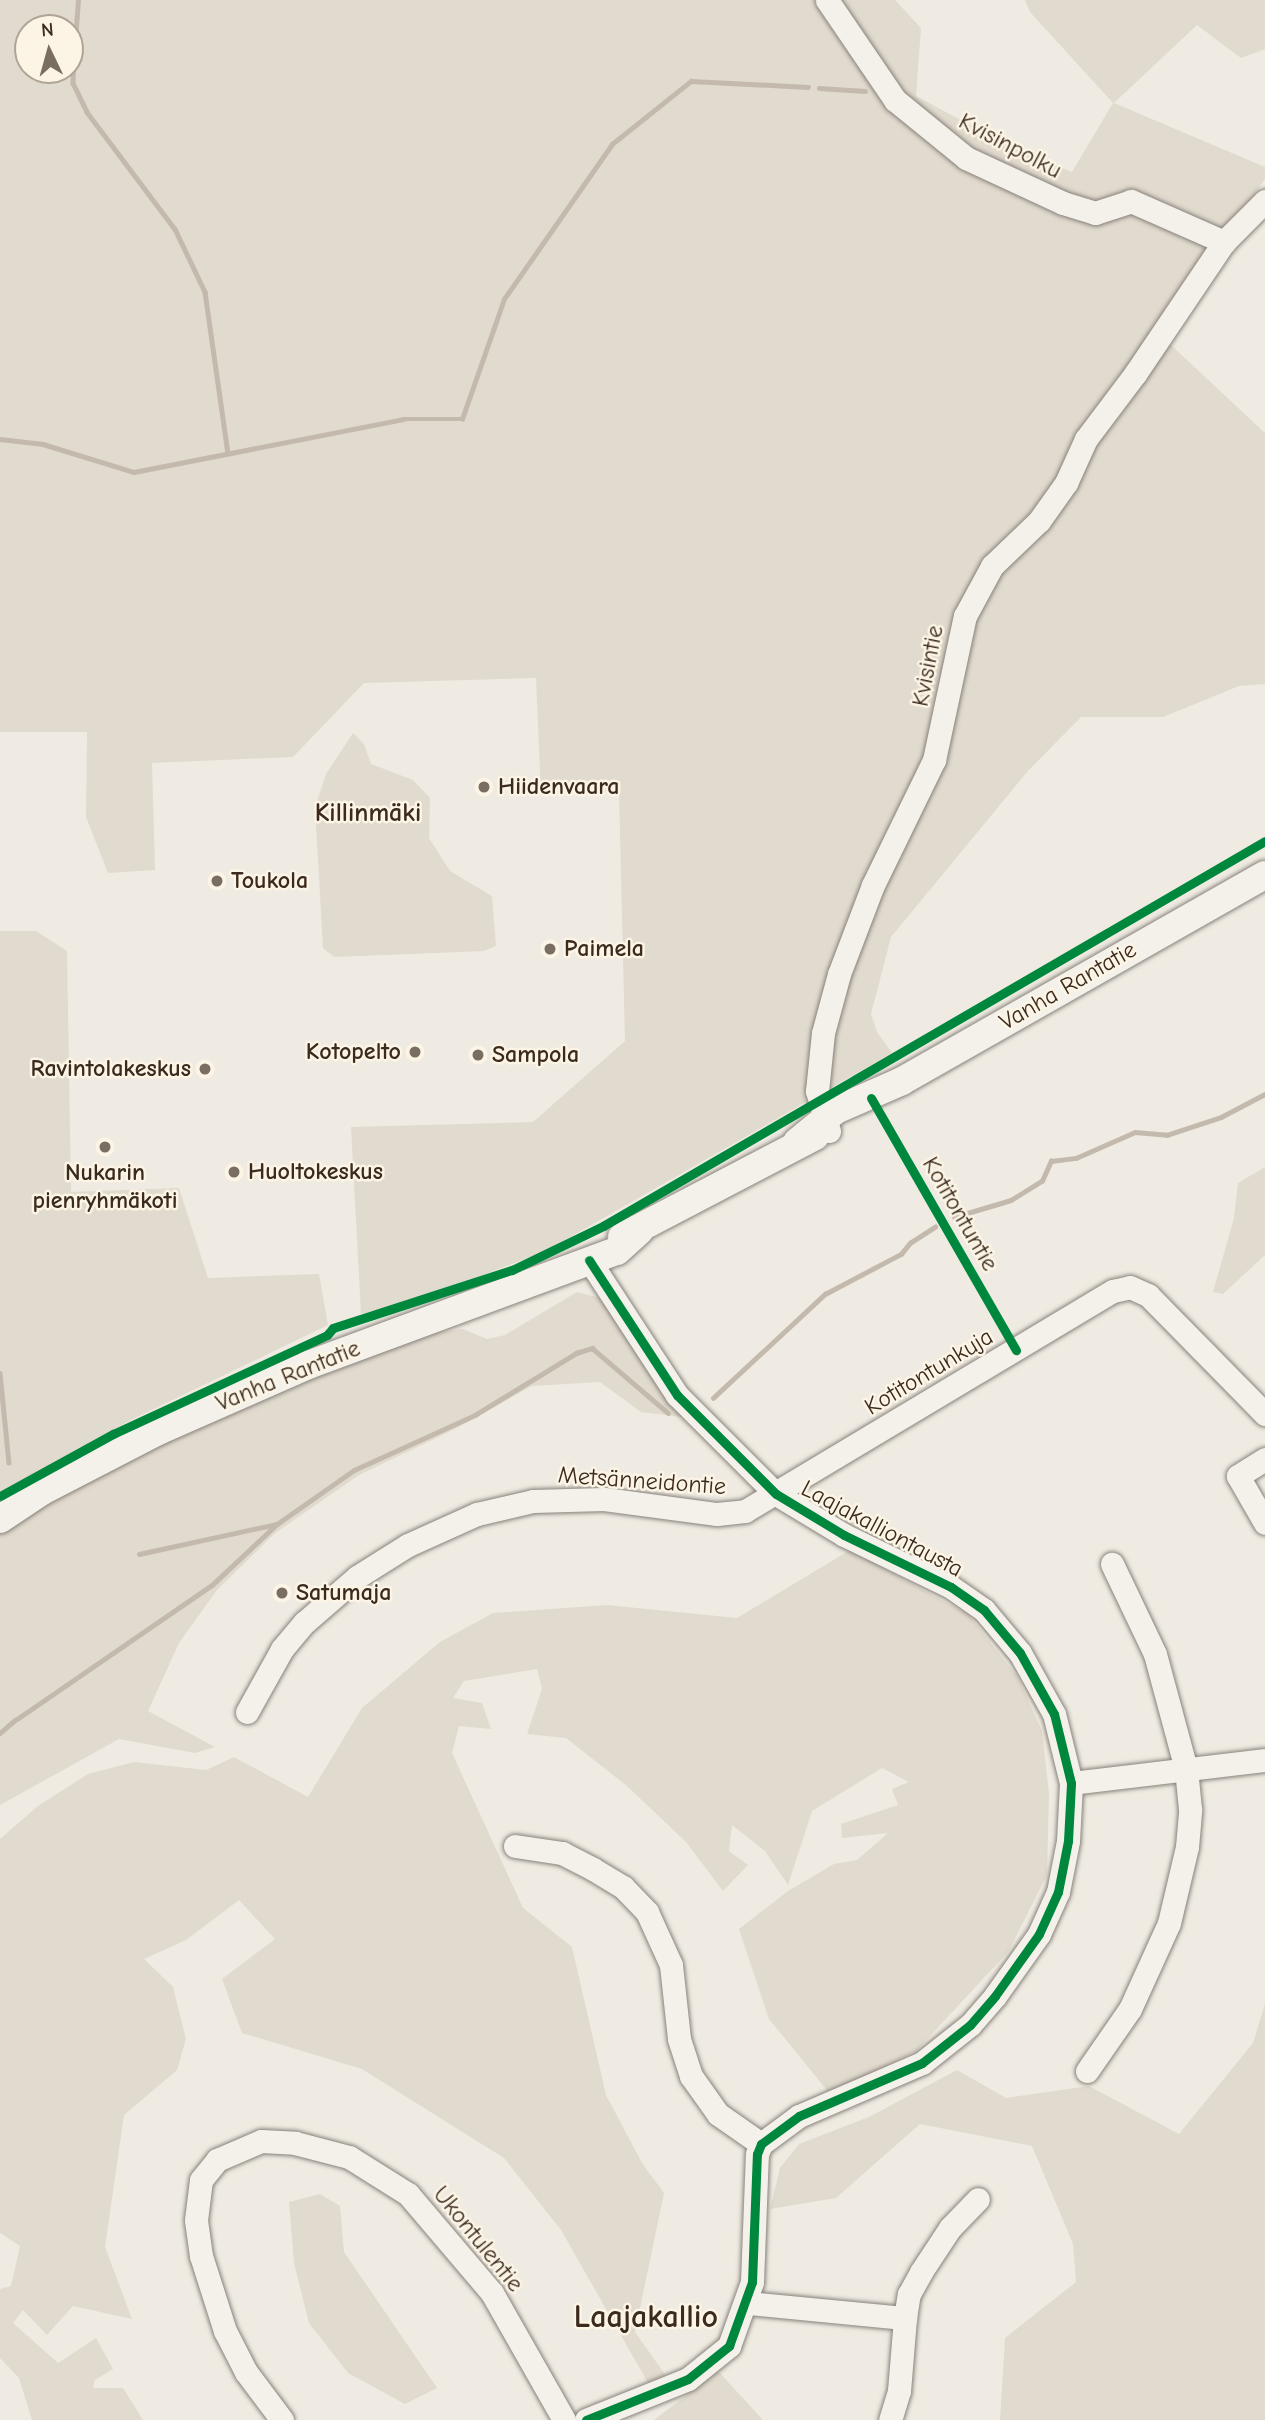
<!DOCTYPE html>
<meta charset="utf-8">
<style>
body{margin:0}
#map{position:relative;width:1265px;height:2420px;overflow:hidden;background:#efebe2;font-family:"Comic Neue",sans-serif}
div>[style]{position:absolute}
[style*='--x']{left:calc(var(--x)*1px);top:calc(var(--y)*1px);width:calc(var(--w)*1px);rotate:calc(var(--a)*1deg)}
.green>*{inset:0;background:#e1dace}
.stream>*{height:4.5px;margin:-2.25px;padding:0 2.25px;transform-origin:2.25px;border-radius:2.25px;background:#c3baad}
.roads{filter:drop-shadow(0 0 2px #87827b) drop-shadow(0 0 2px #87827b)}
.minor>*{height:23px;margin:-11.5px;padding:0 11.5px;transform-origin:11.5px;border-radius:11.5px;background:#f4f1ea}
.major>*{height:28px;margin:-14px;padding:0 14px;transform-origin:14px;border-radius:14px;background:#f4f1ea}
.cycleway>*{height:9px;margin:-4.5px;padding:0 4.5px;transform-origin:4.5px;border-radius:4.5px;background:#00873e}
.dots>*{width:19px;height:19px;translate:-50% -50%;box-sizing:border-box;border:4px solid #fcf5e5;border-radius:50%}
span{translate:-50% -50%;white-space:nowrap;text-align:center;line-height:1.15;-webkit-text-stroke:5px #fcf5e5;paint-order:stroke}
.street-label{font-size:24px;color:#3b2a1e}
.poi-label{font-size:24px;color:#3b2a1e;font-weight:700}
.left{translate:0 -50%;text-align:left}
.right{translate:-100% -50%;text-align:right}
.neighbourhood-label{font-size:26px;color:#3b2a1e;font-weight:700}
.district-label{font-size:32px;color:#3b2a1e;font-weight:700}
.north{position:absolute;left:14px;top:14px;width:70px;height:70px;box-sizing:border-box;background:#fcf5e5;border:2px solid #afa495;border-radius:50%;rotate:355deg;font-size:19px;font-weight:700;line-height:28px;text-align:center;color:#3b2a1e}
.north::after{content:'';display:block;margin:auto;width:24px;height:32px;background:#7a6e63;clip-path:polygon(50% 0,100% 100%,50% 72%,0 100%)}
</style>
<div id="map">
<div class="green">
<i style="clip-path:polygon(evenodd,0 0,895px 0,921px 28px,916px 96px,1009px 146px,1072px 172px,1113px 103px,1030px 12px,1025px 0,1265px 0,1265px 49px,1241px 58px,1197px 25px,1114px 103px,1265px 167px,1265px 179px,1157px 332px,1265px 433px,1265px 684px,1239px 686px,1163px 717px,1081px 717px,1027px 772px,891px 937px,871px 1014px,877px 1032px,892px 1053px,544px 1252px,422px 1298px,361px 1314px,351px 1127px,533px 1122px,625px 1041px,619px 791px,541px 794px,536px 678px,364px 683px,293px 757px,152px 763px,155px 870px,108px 873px,86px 817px,87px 732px,0 732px,0 0,28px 28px,70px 28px,70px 70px,28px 70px,28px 28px)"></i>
<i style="clip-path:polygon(353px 733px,364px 744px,371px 764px,413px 780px,430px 798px,429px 838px,450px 871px,492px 896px,496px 946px,484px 951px,334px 957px,323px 948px,315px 807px,326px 774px)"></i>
<i style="clip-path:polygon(0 931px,36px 931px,67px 951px,71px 1192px,179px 1188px,208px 1278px,319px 1274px,328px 1325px,131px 1420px,0 1493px)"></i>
<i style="clip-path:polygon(1265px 1167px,1265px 1255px,1223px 1294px,1213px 1292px,1234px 1218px,1238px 1183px)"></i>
<i style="clip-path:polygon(577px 1292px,601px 1298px,690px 1418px,641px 1412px,600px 1382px,532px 1386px,453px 1430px,359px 1475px,274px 1534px,217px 1590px,179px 1643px,148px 1711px,215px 1747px,195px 1753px,119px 1739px,0 1805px,0 1527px,12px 1516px,258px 1396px,416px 1335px,463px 1329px,487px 1339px,505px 1335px)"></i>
<i style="clip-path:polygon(850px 1550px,969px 1615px,1018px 1678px,1042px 1731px,1049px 1794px,1047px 1875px,1008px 1952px,916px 2051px,830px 2094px,769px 2019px,739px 1929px,788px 1891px,834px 1864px,857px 1860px,888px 1833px,842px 1838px,841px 1824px,898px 1805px,892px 1789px,909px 1782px,882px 1768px,812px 1811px,788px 1885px,765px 1851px,732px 1825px,729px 1851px,748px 1865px,723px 1891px,686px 1842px,627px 1786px,566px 1738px,527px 1734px,542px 1689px,537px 1669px,464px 1681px,453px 1698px,482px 1703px,491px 1729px,459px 1726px,452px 1753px,523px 1908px,572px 1947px,606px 2095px,642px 2163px,664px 2193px,635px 2332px,669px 2380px,651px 2388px,561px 2230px,504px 2158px,362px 2069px,242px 2033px,222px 1979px,275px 1939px,239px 1900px,186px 1940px,144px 1959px,173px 1987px,186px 2039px,177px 2070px,124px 2115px,105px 2247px,132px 2319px,73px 2306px,47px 2335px,23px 2310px,13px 2323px,58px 2363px,96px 2338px,113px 2369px,95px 2380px,93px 2388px,123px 2388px,143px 2420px,32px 2420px,19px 2378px,0 2358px,0 2289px,11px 2286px,20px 2246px,0 2233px,0 1839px,38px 1806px,88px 1774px,134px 1762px,206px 1770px,234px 1757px,308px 1797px,362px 1708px,440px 1642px,493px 1613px,607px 1605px,737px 1618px)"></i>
<i style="clip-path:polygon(1265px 2004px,1265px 2420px,1000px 2420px,1005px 2338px,1076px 2282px,1073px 2244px,1032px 2146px,920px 2124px,836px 2198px,770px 2209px,780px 2168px,799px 2144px,869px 2117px,957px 2070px,1006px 2098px,1089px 2086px,1179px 2134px,1253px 2043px)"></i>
<i style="clip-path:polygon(320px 2194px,340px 2206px,344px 2252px,437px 2388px,405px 2404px,348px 2373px,309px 2323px,294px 2263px,289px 2202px)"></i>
<i style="clip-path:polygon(718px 2371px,763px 2420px,654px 2420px,658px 2417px)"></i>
</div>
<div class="stream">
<i style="--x:75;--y:40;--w:40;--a:-85.7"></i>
<i style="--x:74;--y:54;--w:29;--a:92"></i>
<i style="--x:73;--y:83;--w:32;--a:64"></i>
<i style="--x:87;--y:112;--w:146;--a:53.1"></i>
<i style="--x:175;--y:229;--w:70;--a:64.5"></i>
<i style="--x:205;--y:292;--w:163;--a:81.9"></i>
<i style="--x:819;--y:88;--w:46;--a:3.7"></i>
<i style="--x:0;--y:439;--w:43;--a:6.6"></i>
<i style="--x:43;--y:444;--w:95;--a:17.1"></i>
<i style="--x:134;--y:472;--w:274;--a:-11.1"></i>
<i style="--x:403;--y:419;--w:59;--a:0"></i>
<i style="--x:462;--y:419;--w:127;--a:-70.7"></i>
<i style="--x:504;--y:299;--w:189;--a:-55.1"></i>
<i style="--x:612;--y:144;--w:101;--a:-38.6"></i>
<i style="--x:691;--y:81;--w:117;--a:2.9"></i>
<i style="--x:954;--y:1217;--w:59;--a:-16.6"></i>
<i style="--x:1011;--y:1200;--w:36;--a:-32"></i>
<i style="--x:1042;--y:1181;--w:22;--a:-66"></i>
<i style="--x:1051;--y:1161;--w:25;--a:-7"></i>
<i style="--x:1076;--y:1158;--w:64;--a:-23.8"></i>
<i style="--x:1135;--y:1132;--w:32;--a:5"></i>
<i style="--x:1167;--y:1135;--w:57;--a:-18.4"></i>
<i style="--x:1221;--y:1117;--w:50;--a:-27.6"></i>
<i style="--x:0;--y:1373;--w:90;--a:84.3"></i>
<i style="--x:713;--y:1398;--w:153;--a:-42.9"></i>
<i style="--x:825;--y:1294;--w:86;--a:-27.8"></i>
<i style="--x:901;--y:1254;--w:14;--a:-51"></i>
<i style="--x:910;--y:1243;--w:30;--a:-33"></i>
<i style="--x:139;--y:1554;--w:141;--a:-12.3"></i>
<i style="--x:17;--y:1719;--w:237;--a:-34.5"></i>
<i style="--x:212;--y:1585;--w:89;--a:-43.2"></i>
<i style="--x:277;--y:1524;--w:94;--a:-35"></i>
<i style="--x:354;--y:1470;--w:133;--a:-24.4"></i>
<i style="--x:475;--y:1415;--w:119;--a:-31.5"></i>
<i style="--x:576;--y:1353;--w:17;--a:-17"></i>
<i style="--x:592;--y:1348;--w:100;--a:40.5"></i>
<i style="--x:0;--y:1733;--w:20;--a:-41"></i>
</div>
<div class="roads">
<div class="minor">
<i style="--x:827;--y:0;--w:121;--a:55.8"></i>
<i style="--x:895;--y:100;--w:92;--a:39.2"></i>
<i style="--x:966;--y:158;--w:107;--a:24.9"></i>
<i style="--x:1063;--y:203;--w:34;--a:17"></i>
<i style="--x:1095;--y:213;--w:38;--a:-18"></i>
<i style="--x:1131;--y:201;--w:102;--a:23.8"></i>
<i style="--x:829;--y:1131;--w:42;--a:-106.7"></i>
<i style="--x:817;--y:1091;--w:58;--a:-84.1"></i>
<i style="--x:823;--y:1033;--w:61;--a:-74.8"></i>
<i style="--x:839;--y:974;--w:95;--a:-69.1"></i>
<i style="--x:873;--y:885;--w:139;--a:-64"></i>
<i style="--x:934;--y:760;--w:147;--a:-77.9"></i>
<i style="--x:965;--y:616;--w:57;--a:-61.6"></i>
<i style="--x:992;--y:566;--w:65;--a:-43.8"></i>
<i style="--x:1039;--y:521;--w:47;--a:-54.6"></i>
<i style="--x:1066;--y:483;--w:48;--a:-65.6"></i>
<i style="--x:1086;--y:439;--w:81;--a:-53"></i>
<i style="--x:1135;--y:374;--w:159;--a:-56"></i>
<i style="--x:1224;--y:242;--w:58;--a:-45"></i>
<i style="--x:1265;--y:1459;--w:32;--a:148"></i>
<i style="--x:1238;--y:1476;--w:54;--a:60.1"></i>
<i style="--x:247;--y:1712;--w:72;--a:-60.9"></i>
<i style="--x:282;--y:1649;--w:35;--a:-50"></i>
<i style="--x:305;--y:1622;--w:69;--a:-40.9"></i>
<i style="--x:357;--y:1577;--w:60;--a:-32.1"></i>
<i style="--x:408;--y:1545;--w:76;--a:-24.2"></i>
<i style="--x:477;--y:1514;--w:57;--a:-13.1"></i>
<i style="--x:533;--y:1501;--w:71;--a:-1.6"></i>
<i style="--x:604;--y:1499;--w:114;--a:7.6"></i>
<i style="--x:717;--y:1514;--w:28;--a:-6"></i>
<i style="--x:745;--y:1511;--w:429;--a:-30.9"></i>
<i style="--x:1113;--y:1291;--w:17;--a:-13"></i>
<i style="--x:1130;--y:1287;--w:20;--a:24"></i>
<i style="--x:1148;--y:1295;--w:167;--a:45.5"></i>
<i style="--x:1071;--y:1783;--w:195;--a:-6.8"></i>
<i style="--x:515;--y:1846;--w:48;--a:8.5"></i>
<i style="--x:562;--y:1853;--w:35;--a:27"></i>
<i style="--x:593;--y:1869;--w:35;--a:31"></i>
<i style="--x:623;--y:1887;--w:35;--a:46"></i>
<i style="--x:647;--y:1912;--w:58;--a:65.6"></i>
<i style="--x:671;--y:1965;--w:74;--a:83.8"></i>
<i style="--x:679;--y:2039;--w:39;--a:72"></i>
<i style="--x:691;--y:2076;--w:47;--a:54.6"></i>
<i style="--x:718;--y:2114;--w:52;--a:34.9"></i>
<i style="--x:1087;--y:2071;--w:75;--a:-55.3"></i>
<i style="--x:1130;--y:2009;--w:94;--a:-65.6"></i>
<i style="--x:1169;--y:1923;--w:78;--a:-76.7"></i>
<i style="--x:1187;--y:1847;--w:38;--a:-85"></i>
<i style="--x:1190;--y:1809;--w:40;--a:-95.7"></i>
<i style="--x:1186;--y:1769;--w:119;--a:-105.1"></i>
<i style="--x:1155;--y:1654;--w:100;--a:-115.5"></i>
<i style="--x:748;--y:2303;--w:158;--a:5.5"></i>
<i style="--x:905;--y:2318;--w:73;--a:94.7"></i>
<i style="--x:899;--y:2391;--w:30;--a:107"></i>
<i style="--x:905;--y:2318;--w:24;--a:-81"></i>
<i style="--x:909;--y:2294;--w:25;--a:-61"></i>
<i style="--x:921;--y:2272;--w:53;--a:-56.6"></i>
<i style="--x:950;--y:2228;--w:40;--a:-46"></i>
<i style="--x:282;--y:2420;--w:60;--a:-126.9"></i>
<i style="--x:246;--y:2372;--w:46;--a:-117.1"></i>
<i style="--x:225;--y:2331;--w:79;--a:-107.7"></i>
<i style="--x:201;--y:2256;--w:36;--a:-98"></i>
<i style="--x:196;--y:2220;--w:40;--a:-82.9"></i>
<i style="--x:201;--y:2180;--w:26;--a:-51"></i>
<i style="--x:217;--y:2160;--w:48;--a:-23.4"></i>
<i style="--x:261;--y:2141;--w:34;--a:3"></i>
<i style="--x:295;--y:2143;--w:56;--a:14.5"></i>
<i style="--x:349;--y:2157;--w:70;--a:32.1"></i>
<i style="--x:408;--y:2194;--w:130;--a:49.7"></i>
<i style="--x:492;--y:2293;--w:146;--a:60.4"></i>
<i style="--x:586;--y:2420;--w:110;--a:-21.9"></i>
<i style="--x:688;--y:2379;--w:53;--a:-38.8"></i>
<i style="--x:729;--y:2346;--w:68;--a:-70.2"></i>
<i style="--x:752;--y:2282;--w:128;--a:-87.8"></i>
<i style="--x:757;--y:2154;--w:11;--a:-68"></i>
<i style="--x:761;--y:2144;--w:47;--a:-36.4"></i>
<i style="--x:799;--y:2116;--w:134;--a:-23.3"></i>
<i style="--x:922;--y:2063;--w:61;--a:-38.4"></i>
<i style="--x:970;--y:2025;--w:38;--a:-49"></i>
<i style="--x:995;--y:1996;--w:76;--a:-54.6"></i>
<i style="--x:1039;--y:1934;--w:46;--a:-65.7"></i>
<i style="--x:1058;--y:1892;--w:52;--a:-78.9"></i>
<i style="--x:1068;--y:1841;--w:58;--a:-87"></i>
<i style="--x:1071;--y:1783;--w:71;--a:-103.8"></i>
<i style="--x:1054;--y:1714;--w:70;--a:-119.1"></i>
<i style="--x:1020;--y:1653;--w:56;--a:-129.9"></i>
<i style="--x:984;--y:1610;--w:40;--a:-145.1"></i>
<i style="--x:951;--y:1587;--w:119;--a:-154.1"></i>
<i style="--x:844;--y:1535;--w:79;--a:-148.9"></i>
<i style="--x:776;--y:1494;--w:140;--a:-135"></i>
<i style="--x:677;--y:1395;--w:161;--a:-123.1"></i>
</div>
<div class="major">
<i style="--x:797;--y:1142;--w:50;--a:-39.4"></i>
<i style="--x:836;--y:1110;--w:72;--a:-23.7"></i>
<i style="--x:902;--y:1081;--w:417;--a:-29.6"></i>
<i style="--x:622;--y:1237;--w:218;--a:-27.6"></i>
<i style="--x:0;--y:1519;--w:50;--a:-33.7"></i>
<i style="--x:42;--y:1491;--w:131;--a:-27.3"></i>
<i style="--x:158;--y:1431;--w:164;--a:-23.7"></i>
<i style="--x:308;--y:1365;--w:329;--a:-20.3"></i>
<i style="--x:617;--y:1251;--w:30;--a:-42"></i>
</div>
</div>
<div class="cycleway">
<i style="--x:871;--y:1098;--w:291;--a:60.1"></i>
<i style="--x:0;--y:1496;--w:129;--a:-28.8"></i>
<i style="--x:113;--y:1434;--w:236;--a:-24.8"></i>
<i style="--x:327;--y:1335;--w:9;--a:-49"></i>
<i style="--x:333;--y:1328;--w:188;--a:-18"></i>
<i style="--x:512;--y:1270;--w:101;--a:-25.8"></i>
<i style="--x:603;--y:1226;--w:766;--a:-30.18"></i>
<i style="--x:586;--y:2420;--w:110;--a:-21.9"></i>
<i style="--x:688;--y:2379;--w:53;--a:-38.8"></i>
<i style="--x:729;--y:2346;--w:68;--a:-70.2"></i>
<i style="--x:752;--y:2282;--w:128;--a:-87.8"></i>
<i style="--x:757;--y:2154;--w:11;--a:-68"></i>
<i style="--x:761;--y:2144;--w:47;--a:-36.4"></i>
<i style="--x:799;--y:2116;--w:134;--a:-23.3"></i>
<i style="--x:922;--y:2063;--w:61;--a:-38.4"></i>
<i style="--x:970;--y:2025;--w:38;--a:-49"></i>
<i style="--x:995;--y:1996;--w:76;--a:-54.6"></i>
<i style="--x:1039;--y:1934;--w:46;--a:-65.7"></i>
<i style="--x:1058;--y:1892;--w:52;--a:-78.9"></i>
<i style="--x:1068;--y:1841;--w:58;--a:-87"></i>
<i style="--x:1071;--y:1783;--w:71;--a:-103.8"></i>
<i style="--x:1054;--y:1714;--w:70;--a:-119.1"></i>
<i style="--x:1020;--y:1653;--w:56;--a:-129.9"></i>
<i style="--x:984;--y:1610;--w:40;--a:-145.1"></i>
<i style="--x:951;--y:1587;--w:119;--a:-154.1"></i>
<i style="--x:844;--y:1535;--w:79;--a:-148.9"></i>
<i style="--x:776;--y:1494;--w:140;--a:-135"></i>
<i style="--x:677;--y:1395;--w:161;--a:-123.1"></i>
</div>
<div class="dots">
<i style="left:484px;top:787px;background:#7a6e63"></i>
<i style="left:217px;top:881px;background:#7a6e63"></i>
<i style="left:550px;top:949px;background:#7a6e63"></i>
<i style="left:415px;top:1052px;background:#7a6e63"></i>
<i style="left:478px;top:1055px;background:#7a6e63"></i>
<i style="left:205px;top:1069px;background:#7a6e63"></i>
<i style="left:105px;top:1147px;background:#7a6e63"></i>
<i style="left:234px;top:1172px;background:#7a6e63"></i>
<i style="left:282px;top:1593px;background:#7a6e63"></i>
</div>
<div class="street-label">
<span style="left:1010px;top:146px;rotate:28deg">Kvisinpolku</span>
<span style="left:928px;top:666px;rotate:-79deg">Kvisintie</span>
<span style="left:1068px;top:986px;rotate:-30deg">Vanha Rantatie</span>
<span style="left:960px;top:1214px;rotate:60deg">Kotitontuntie</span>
<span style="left:929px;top:1372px;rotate:-31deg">Kotitontunkuja</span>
<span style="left:288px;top:1376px;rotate:-22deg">Vanha Rantatie</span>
<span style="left:642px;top:1481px;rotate:4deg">Metsänneidontie</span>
<span style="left:882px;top:1529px;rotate:28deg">Laajakalliontausta</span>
<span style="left:478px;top:2239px;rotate:51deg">Ukontulentie</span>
</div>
<div class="poi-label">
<span class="left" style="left:498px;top:787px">Hiidenvaara</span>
<span class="left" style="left:231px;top:881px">Toukola</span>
<span class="left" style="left:564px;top:949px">Paimela</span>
<span class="right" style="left:401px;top:1052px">Kotopelto</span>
<span class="left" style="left:492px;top:1055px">Sampola</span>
<span class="right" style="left:191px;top:1069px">Ravintolakeskus</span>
<span class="left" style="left:248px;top:1172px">Huoltokeskus</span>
<span style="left:105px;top:1187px">Nukarin<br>pienryhmäkoti</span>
<span class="left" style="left:296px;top:1593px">Satumaja</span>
</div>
<div class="neighbourhood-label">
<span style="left:368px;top:814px">Killinmäki</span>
</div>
<div class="district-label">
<span style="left:646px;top:2317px">Laajakallio</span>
</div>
<div class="north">N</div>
</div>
